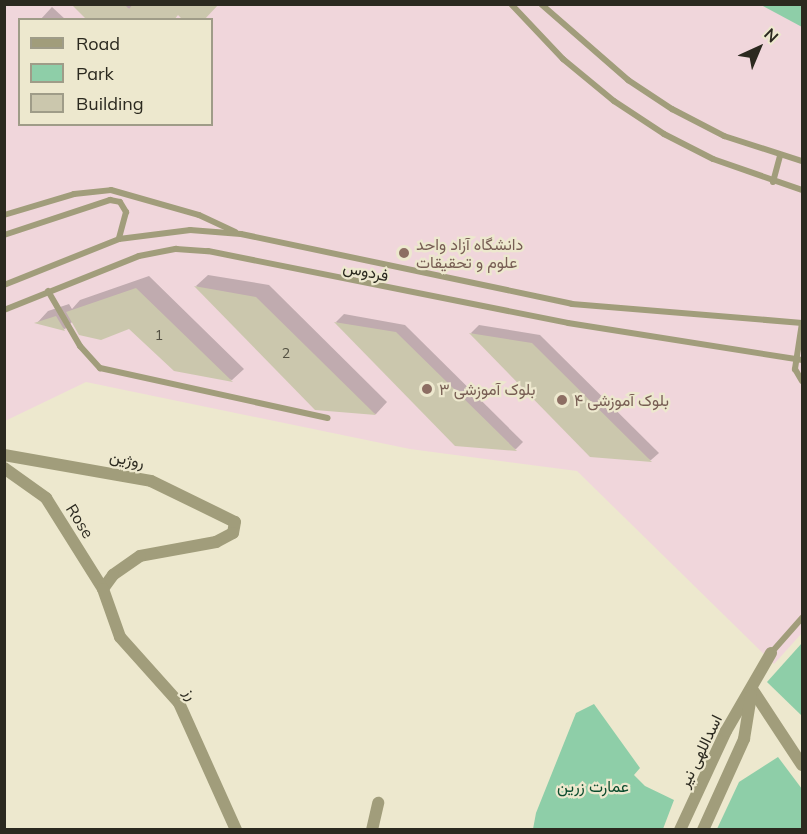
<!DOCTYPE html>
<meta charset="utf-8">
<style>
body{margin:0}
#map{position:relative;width:807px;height:834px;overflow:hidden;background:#ede8ce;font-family:Mulish,Vazirmatn,sans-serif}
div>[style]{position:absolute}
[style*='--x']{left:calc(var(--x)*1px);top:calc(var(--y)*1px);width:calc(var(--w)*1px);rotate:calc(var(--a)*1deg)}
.education>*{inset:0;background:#f0d6db}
.green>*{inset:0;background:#8ecea8}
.shadow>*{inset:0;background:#0003}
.building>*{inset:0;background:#cbc7ad}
.service>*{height:6px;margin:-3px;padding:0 3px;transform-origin:3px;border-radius:3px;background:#a19d7b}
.minor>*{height:12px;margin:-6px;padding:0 6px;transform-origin:6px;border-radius:6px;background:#a19d7b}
.dots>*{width:16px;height:16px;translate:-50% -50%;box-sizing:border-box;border:3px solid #ede8ce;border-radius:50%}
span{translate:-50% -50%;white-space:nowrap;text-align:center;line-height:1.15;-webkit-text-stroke:4.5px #ede8ce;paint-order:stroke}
.number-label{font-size:14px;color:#535042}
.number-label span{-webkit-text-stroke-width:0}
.education-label{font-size:16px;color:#785e54}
.left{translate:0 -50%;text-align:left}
.street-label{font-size:16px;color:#2b291f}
.park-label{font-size:16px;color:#0b4c2e}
.frame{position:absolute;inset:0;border:6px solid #2b291f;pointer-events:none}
.legend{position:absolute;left:18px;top:18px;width:195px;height:108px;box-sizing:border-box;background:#ede8ce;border:2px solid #9f9c88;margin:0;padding:8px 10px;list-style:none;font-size:18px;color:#2b291f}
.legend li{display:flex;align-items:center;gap:12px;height:30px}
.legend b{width:30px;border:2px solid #9f9c88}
.north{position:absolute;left:729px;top:18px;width:60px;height:60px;-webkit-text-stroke:4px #ede8ce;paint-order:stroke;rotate:44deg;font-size:16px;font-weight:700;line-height:24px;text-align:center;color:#2b291f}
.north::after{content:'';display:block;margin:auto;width:21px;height:27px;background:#2b291f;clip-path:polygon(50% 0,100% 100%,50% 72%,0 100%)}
</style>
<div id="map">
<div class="education">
<i style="clip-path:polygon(evenodd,5px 5px,802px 5px,802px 633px,774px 664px,577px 471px,410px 449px,86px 382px,5px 421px,5px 5px,20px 20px,212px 20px,212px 124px,20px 124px,20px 20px)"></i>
</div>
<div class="green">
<i style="clip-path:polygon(761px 5px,802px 5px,802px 27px)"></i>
<i style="clip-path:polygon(802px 643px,802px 716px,767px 682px)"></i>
<i style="clip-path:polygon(594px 704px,640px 768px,634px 775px,645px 786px,674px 800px,663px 829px,533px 829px,536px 813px,576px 713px)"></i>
<i style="clip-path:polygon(778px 757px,802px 789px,802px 829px,717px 829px,739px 782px)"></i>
</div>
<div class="shadow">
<i style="clip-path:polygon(73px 4px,217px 4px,178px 13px)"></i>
<i style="clip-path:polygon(52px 7px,66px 20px,40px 20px)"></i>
<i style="clip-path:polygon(208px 275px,269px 285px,387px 402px,376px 414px,315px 408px,196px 286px)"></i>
<i style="clip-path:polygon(149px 276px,244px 369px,232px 380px,175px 370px,129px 327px,73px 321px,65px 329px,37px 323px,48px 311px,69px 304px,72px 309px,80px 300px)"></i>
<i style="clip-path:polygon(344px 314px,405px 325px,523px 442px,516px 449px,456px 444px,336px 322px)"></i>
<i style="clip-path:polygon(479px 325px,540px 335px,659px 453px,651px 460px,591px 455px,471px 333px)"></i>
</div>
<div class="building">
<i style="clip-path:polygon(71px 4px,124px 4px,129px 9px,133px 4px,219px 4px,204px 20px,183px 20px,178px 15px,174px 20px,87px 20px)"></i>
<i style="clip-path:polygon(194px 286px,256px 297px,376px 415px,315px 410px)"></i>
<i style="clip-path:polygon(136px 288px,233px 382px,174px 371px,129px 329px,101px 340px,79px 335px,66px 312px)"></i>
<i style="clip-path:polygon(56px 316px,65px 331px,34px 323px)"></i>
<i style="clip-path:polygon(334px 322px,396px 332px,517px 451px,455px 446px)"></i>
<i style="clip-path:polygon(469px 333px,532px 343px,652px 462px,590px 457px)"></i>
</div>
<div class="service">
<i style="--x:511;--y:4;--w:76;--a:46.6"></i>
<i style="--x:563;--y:59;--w:66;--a:39.5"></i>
<i style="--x:614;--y:101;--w:60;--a:33.4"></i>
<i style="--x:664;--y:134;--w:55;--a:27"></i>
<i style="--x:713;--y:159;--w:94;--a:19.2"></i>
<i style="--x:541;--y:4;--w:116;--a:41.1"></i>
<i style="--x:628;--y:80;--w:53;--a:33.4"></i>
<i style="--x:672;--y:109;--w:59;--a:27.4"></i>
<i style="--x:724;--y:136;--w:82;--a:17.8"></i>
<i style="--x:773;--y:182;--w:28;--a:-75"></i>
<i style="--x:4;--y:215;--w:73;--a:-16.7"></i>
<i style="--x:74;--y:194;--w:37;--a:-6"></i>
<i style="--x:111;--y:190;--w:91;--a:15.9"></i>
<i style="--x:199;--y:215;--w:40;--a:25"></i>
<i style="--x:4;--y:235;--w:112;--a:-18.3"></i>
<i style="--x:110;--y:200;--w:10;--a:11"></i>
<i style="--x:120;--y:202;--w:12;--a:59"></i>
<i style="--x:126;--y:212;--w:28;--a:105"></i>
<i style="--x:4;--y:285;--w:124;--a:-21.8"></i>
<i style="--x:119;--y:239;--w:72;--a:-7.2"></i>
<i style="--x:190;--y:230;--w:51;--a:4.5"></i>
<i style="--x:241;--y:234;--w:338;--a:11.9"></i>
<i style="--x:572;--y:304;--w:231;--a:4.7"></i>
<i style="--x:48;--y:291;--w:64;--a:59.8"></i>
<i style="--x:80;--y:346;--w:30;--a:48"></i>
<i style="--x:100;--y:368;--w:233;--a:12.4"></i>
<i style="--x:4;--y:310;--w:145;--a:-21.8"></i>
<i style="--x:139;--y:256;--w:38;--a:-11"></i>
<i style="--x:176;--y:249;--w:32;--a:4"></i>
<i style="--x:208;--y:251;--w:367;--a:11.3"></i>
<i style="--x:568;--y:323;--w:237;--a:9"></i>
<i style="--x:802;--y:323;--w:47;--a:98.7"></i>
<i style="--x:795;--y:369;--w:14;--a:60"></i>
<i style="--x:771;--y:653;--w:47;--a:-48.5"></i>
</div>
<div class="minor">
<i style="--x:4;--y:455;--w:149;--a:10"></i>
<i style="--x:151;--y:481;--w:93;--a:26"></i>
<i style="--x:235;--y:522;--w:11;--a:100"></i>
<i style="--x:233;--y:533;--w:19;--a:152"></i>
<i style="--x:216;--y:542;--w:77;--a:169.6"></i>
<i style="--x:140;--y:556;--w:33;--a:145"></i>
<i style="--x:113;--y:575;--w:17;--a:126"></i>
<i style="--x:4;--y:468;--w:52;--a:35.5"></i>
<i style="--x:46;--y:498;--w:107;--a:57.9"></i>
<i style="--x:103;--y:589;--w:51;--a:70.5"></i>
<i style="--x:120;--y:637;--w:89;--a:48.2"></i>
<i style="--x:179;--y:703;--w:139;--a:65.8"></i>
<i style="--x:752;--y:689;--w:91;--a:56.7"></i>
<i style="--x:372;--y:830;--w:28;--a:-77"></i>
<i style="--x:680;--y:830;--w:109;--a:-65.1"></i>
<i style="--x:726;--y:731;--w:90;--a:-60"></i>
<i style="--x:703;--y:830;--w:100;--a:-65.7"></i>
<i style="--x:744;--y:739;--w:44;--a:-80.8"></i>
</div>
<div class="dots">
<i style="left:404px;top:253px;background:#8d6e63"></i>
<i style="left:427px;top:389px;background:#8d6e63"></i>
<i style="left:562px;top:400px;background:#8d6e63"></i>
</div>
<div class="number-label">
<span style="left:159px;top:335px">1</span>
<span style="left:286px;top:353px">2</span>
</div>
<div class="education-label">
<span class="left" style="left:416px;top:253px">دانشگاه آزاد واحد<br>علوم و تحقیقات</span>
<span class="left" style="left:439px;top:389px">بلوک آموزشی ۳</span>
<span class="left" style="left:574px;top:400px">بلوک آموزشی ۴</span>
</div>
<div class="street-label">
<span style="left:366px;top:271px;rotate:12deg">فردوس</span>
<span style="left:127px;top:459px;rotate:11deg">روژین</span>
<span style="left:80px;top:521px;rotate:58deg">Rose</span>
<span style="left:191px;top:694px;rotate:58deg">رز</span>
<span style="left:700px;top:751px;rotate:-64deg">اسداللهی نیر</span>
</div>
<div class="park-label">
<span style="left:593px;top:786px">عمارت زرین</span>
</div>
<div class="frame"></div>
<ul class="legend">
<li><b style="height:8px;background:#a19d7b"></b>Road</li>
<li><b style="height:16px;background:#8ecea8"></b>Park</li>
<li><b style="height:16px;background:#cbc7ad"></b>Building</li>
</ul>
<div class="north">N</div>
</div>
